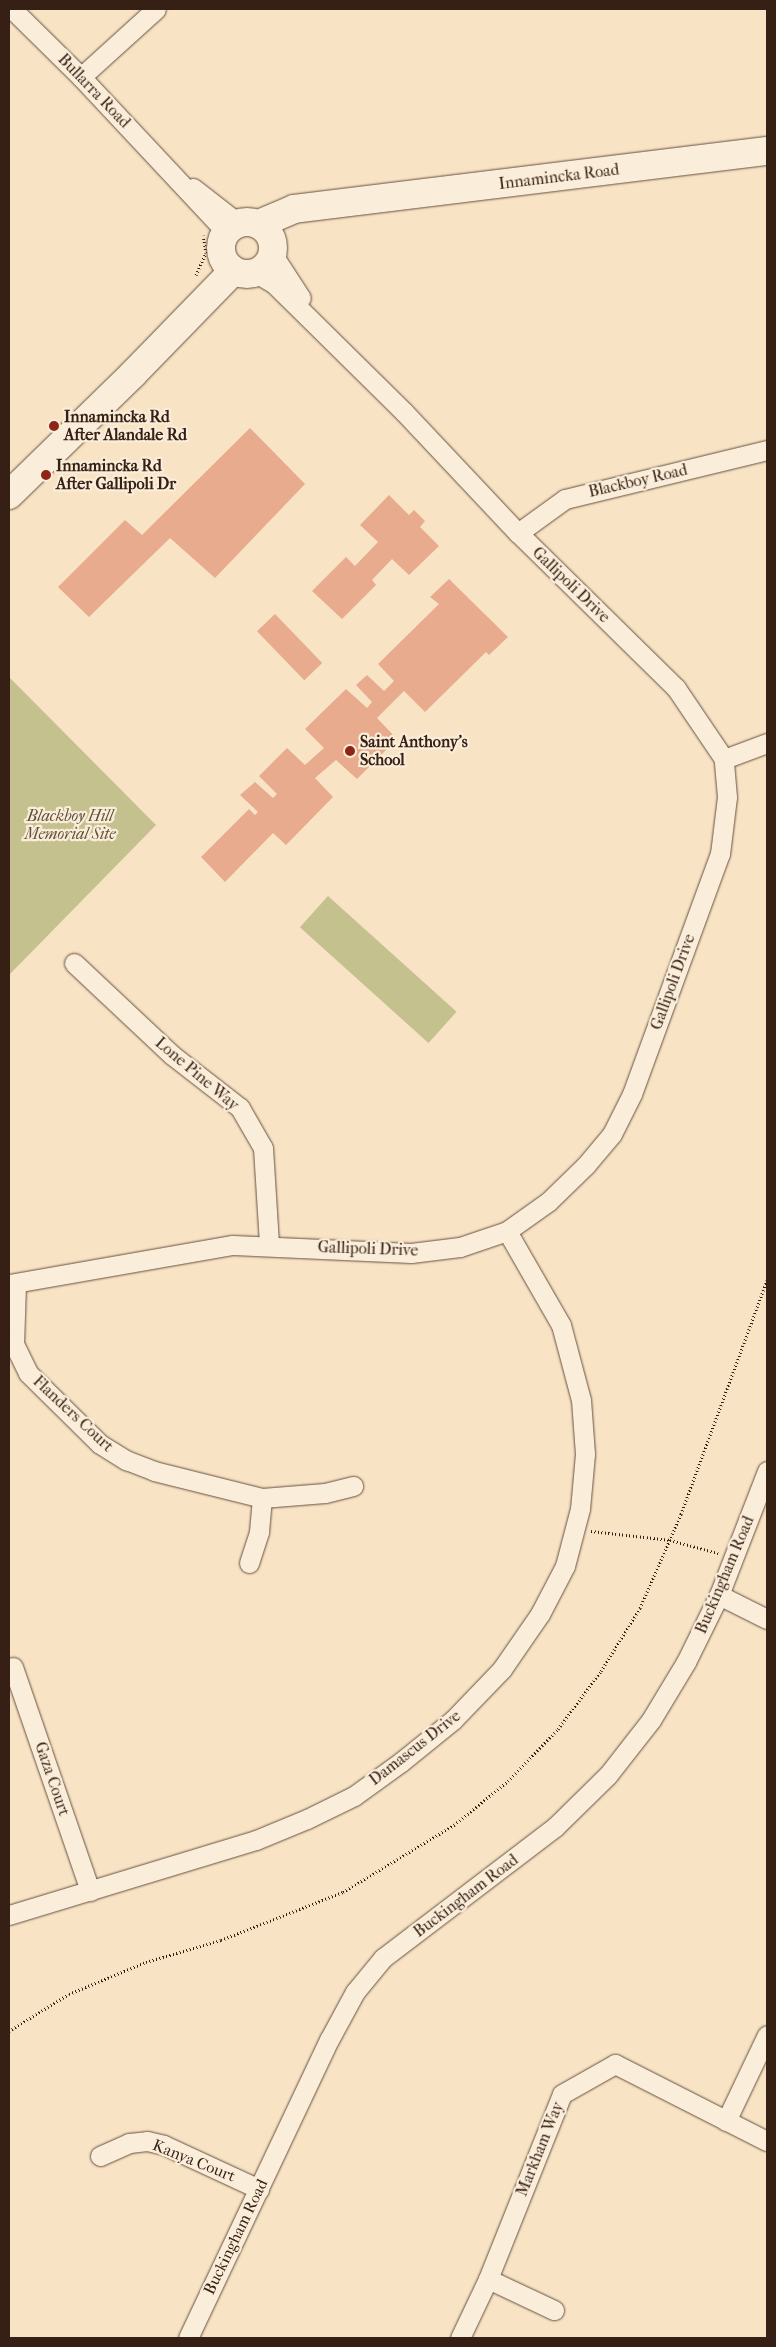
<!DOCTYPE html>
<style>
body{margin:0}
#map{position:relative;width:776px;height:2347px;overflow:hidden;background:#f8e3c4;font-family:"IM FELL French Canon",serif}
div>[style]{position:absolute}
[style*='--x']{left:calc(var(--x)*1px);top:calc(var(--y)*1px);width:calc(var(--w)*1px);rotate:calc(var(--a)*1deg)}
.green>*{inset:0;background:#c4c18f;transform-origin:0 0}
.building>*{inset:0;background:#e8ab8d;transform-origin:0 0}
.path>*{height:3px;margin-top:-1.5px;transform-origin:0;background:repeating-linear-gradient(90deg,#362015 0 1px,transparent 0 3.5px)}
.roads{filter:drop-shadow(0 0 1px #665141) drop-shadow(0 0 1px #665141)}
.minor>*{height:19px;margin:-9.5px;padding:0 9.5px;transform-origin:9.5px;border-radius:9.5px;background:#faedd9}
.secondary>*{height:28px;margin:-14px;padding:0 14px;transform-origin:14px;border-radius:14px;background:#faedd9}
.secondary>.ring{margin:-14px;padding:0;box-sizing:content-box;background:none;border:28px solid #faedd9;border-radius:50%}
.dots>*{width:14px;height:14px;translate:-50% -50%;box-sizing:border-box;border:2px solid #faedd9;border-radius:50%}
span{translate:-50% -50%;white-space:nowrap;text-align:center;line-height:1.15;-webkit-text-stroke:4.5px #faedd9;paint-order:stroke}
.street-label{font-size:16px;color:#362015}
.poi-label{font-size:16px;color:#362015;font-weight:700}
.left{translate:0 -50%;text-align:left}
.park-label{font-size:16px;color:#61503a;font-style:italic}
.frame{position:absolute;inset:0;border:10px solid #362015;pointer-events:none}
</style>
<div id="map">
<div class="green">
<i style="clip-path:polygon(9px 677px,156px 825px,9px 975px)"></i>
<i style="left:328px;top:896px;width:173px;height:42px;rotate:42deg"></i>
</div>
<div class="building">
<i style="clip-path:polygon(250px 428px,305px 484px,215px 578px,170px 538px,89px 617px,58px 587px,125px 520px,142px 535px)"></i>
<i style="clip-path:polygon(389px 495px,409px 515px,414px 510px,425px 521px,420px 527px,439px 546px,409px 575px,392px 559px,372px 580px,376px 585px,342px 619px,312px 591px,346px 557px,355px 566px,378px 542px,360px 525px)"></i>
<i style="clip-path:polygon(449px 579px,508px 637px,489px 655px,486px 652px,425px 712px,404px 691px,377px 718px,397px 739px,357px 779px,336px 760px,315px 778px,333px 797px,286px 845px,273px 833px,225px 882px,201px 857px,249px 809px,255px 815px,258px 812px,240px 795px,255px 782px,273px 798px,277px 794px,259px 776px,287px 748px,305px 765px,324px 748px,305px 729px,346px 689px,367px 708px,372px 702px,356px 685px,367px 675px,384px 691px,394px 681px,378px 664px,439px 604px,430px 597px)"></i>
<i style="left:275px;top:614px;width:68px;height:25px;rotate:46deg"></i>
</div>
<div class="path">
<i style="--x:196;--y:275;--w:24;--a:-66"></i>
<i style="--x:206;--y:253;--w:18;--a:-99"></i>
<i style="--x:591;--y:1531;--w:80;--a:6.5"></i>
<i style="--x:670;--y:1540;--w:50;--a:15.2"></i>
<i style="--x:9;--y:2031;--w:70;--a:-31.7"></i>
<i style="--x:69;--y:1994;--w:83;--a:-22.6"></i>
<i style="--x:146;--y:1962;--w:78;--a:-16.3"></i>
<i style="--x:221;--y:1940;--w:131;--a:-21.5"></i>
<i style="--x:343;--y:1892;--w:130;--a:-31.1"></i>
<i style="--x:454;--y:1825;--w:70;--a:-39.2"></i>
<i style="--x:508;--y:1781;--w:72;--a:-46.1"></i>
<i style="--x:558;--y:1729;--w:72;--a:-53.4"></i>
<i style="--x:601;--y:1671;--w:74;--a:-58.2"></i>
<i style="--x:640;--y:1608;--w:103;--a:-66.4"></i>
<i style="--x:681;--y:1514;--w:249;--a:-69.8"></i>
</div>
<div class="roads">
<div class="minor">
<i style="--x:12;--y:9;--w:97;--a:44.6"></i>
<i style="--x:81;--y:77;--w:212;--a:46.9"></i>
<i style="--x:81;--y:77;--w:101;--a:-42.2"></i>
<i style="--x:193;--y:188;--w:57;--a:37.9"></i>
<i style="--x:273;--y:255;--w:51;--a:56.9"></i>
<i style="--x:518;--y:533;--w:58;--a:-35.9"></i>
<i style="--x:565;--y:499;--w:208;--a:-13.6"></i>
<i style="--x:724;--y:759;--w:46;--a:-20.4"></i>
<i style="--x:74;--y:963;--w:134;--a:43.2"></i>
<i style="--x:172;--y:1055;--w:86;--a:37.9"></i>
<i style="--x:240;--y:1108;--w:46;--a:60.1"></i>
<i style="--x:263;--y:1148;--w:96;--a:86.4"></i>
<i style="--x:9;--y:1284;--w:227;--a:-9.9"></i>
<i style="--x:233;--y:1245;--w:178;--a:2.6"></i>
<i style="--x:411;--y:1253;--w:49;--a:-7"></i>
<i style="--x:460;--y:1247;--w:50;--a:-18.8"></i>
<i style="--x:507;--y:1231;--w:50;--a:-35.3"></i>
<i style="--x:548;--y:1202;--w:53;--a:-44.2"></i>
<i style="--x:586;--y:1165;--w:40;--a:-50"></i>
<i style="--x:612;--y:1134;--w:45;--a:-63.4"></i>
<i style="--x:632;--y:1094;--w:256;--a:-69.9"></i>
<i style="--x:720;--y:854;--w:57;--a:-83"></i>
<i style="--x:727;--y:797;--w:38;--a:-95"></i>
<i style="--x:724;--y:759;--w:86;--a:-124.1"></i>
<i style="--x:676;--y:688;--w:221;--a:-135.5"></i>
<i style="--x:518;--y:533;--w:166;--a:-133.3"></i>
<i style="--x:404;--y:412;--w:184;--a:-135.4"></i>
<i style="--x:273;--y:283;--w:20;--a:-150"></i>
<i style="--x:16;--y:1285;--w:59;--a:91.9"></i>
<i style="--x:14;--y:1344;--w:32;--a:64"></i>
<i style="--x:28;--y:1373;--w:101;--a:44.6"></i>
<i style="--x:100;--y:1444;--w:31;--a:32"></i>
<i style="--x:126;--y:1460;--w:30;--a:21"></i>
<i style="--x:154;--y:1471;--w:111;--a:14"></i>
<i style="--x:262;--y:1498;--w:63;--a:-4.5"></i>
<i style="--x:325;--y:1493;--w:29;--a:-14"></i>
<i style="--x:249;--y:1563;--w:33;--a:-72"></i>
<i style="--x:259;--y:1532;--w:34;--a:-85"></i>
<i style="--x:719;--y:1595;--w:54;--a:26.6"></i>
<i style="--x:13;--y:1667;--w:237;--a:71"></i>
<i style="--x:9;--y:1915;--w:258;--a:-16.9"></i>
<i style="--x:256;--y:1840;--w:55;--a:-22.4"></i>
<i style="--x:307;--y:1819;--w:52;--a:-26.1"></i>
<i style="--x:354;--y:1796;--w:58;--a:-35.9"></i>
<i style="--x:401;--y:1762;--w:67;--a:-38.9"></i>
<i style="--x:453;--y:1720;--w:71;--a:-46.1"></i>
<i style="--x:502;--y:1669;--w:67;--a:-55.4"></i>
<i style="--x:540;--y:1614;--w:54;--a:-62.5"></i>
<i style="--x:565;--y:1566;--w:59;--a:-75.3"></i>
<i style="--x:580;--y:1509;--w:55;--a:-84.8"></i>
<i style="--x:585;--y:1454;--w:54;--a:-94.2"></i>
<i style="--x:581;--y:1400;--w:78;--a:-104.9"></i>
<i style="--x:561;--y:1325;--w:108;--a:-119.9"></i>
<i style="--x:726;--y:2121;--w:95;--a:-64.5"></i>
<i style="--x:100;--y:2156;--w:32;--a:-24"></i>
<i style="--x:129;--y:2143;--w:18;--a:-6"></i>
<i style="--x:147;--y:2141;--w:17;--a:13"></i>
<i style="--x:164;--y:2145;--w:105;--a:24.9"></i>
<i style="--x:488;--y:2279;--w:73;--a:25.2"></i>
<i style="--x:188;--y:2338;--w:330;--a:-64.7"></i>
<i style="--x:329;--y:2040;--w:55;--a:-61.6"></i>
<i style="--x:355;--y:1992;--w:44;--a:-50.5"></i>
<i style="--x:383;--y:1958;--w:216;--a:-37.3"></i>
<i style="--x:555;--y:1827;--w:74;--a:-44.5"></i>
<i style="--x:608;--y:1775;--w:70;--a:-52"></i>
<i style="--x:651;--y:1720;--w:68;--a:-58.9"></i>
<i style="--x:686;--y:1662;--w:75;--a:-63.8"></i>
<i style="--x:719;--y:1595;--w:133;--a:-68.8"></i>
<i style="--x:460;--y:2338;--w:65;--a:-64.6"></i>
<i style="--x:488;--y:2279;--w:199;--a:-68.2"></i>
<i style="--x:562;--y:2094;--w:61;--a:-29.5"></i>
<i style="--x:615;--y:2064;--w:170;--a:26.9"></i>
</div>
<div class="secondary">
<i class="ring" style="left:221px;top:222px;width:24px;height:24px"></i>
<i style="--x:259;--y:224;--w:38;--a:-23"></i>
<i style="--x:294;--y:209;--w:477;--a:-7"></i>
<i style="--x:9;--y:495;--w:173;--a:-44.3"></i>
<i style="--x:133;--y:374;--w:144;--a:-45.8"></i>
</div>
</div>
<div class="dots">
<i style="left:54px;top:426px;background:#8f2418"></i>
<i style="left:46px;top:475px;background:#8f2418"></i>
<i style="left:350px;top:751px;background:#8f2418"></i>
</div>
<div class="street-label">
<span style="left:94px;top:91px;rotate:46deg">Bullarra Road</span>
<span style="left:559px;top:177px;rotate:-7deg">Innamincka Road</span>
<span style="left:638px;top:481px;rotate:-13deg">Blackboy Road</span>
<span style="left:571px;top:585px;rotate:44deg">Gallipoli Drive</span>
<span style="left:673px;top:982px;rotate:-70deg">Gallipoli Drive</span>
<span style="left:197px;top:1074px;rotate:40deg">Lone Pine Way</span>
<span style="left:368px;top:1249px;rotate:2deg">Gallipoli Drive</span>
<span style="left:73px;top:1414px;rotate:43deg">Flanders Court</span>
<span style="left:725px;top:1575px;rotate:-67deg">Buckingham Road</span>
<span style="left:415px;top:1748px;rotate:-38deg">Damascus Drive</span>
<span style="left:52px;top:1779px;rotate:71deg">Gaza Court</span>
<span style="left:466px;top:1896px;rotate:-37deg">Buckingham Road</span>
<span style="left:540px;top:2149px;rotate:-68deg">Markham Way</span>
<span style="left:194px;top:2161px;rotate:22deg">Kanya Court</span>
<span style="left:236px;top:2237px;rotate:-64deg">Buckingham Road</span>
</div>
<div class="poi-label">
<span class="left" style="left:64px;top:426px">Innamincka Rd<br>After Alandale Rd</span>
<span class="left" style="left:56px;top:475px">Innamincka Rd<br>After Gallipoli Dr</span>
<span class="left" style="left:360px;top:751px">Saint Anthony's<br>School</span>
</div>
<div class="park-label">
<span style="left:70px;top:825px">Blackboy Hill<br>Memorial Site</span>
</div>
<div class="frame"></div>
</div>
